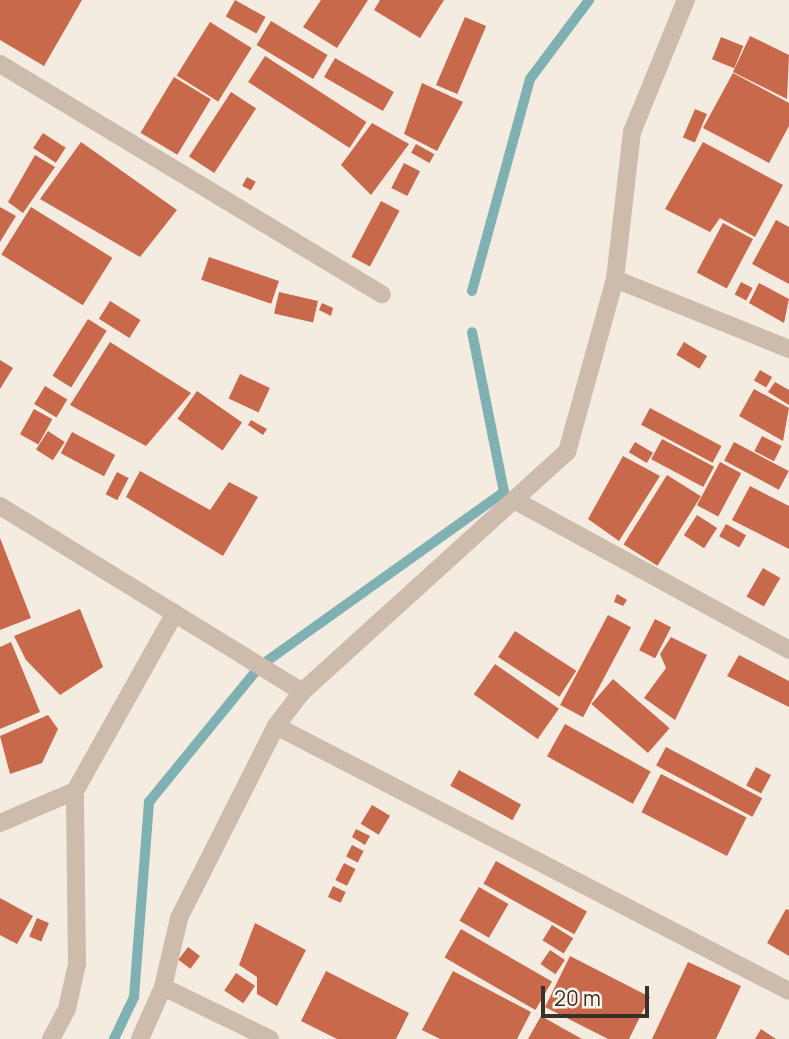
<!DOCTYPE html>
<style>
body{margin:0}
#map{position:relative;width:789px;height:1039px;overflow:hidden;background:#f4ebe1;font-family:Manrope,sans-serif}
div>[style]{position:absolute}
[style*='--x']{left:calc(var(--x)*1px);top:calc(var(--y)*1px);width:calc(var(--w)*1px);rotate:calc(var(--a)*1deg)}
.stream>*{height:10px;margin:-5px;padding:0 5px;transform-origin:5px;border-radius:5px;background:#7fb0b2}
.building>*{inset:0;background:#c8694b;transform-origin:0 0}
.minor>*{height:18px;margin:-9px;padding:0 9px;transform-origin:9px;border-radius:9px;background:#cdbbac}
span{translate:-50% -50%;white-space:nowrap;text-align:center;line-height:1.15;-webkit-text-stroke:5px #fbf5ee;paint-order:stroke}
.scale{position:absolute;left:541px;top:986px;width:108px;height:32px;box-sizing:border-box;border:4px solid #3b302b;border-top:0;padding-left:9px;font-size:21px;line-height:24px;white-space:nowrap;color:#3b302b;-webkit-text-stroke:5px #fbf5ee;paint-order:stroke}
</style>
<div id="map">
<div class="stream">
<i style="--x:472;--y:291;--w:220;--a:-74.7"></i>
<i style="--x:530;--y:79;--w:99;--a:-53.2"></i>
<i style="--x:114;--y:1039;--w:47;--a:-64.5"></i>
<i style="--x:134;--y:997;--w:196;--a:-85.6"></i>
<i style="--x:149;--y:802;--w:176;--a:-50.8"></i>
<i style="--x:260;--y:666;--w:300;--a:-35.5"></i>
<i style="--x:504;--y:492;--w:163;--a:-101.3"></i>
</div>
<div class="building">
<i style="clip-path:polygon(0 0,82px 0,44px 66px,0 40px)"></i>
<i style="left:235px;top:0;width:35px;height:19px;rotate:29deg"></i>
<i style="clip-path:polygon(321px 0,368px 0,337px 48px,303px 27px)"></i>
<i style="clip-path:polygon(380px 0,444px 0,420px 38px,374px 10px)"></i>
<i style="left:465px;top:17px;width:23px;height:74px;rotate:23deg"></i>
<i style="left:271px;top:21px;width:66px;height:28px;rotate:31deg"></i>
<i style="left:210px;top:22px;width:49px;height:63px;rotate:32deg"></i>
<i style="clip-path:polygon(750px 36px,789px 55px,787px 99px,733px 72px)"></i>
<i style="left:721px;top:37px;width:24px;height:24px;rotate:22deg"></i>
<i style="left:265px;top:56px;width:121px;height:31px;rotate:33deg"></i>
<i style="left:335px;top:58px;width:68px;height:22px;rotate:30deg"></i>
<i style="clip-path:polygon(733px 73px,789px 103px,789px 126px,769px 163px,703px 128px)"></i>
<i style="left:174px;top:77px;width:43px;height:65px;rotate:31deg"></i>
<i style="clip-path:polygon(422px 83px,463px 102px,437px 151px,404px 134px)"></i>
<i style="left:231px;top:92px;width:30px;height:77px;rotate:33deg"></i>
<i style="left:695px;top:109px;width:13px;height:31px;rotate:23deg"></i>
<i style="clip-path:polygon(372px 123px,409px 144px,371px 195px,341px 165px)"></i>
<i style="left:43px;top:133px;width:27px;height:18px;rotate:33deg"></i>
<i style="clip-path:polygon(81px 142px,177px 210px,140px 257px,40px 199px)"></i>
<i style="clip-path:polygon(703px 142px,783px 185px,755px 237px,720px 218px,710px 232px,665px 209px)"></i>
<i style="left:416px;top:144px;width:21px;height:10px;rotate:29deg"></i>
<i style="clip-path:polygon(35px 155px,55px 167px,23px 213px,8px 202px)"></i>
<i style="left:404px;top:163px;width:18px;height:28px;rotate:27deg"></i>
<i style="left:247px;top:177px;width:10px;height:10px;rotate:29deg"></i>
<i style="left:381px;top:201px;width:21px;height:63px;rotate:28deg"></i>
<i style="clip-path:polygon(0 207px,16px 216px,0 242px)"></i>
<i style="left:31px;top:207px;width:96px;height:56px;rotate:32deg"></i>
<i style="clip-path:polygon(776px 220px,789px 227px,789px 284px,752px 264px)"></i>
<i style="left:723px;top:223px;width:34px;height:56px;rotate:28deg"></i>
<i style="left:209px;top:257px;width:74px;height:24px;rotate:19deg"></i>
<i style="left:741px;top:282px;width:13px;height:14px;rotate:27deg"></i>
<i style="clip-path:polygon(759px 283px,789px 299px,784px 323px,749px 303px)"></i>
<i style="left:279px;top:292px;width:40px;height:22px;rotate:13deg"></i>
<i style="left:110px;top:301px;width:36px;height:21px;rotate:32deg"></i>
<i style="clip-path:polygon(322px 303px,333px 308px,331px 316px,319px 310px)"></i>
<i style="left:88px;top:319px;width:22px;height:67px;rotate:32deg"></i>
<i style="clip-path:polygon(110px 342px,191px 393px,146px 446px,70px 405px)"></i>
<i style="left:684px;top:342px;width:27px;height:15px;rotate:31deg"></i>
<i style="clip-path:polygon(0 360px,13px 368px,0 389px)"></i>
<i style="left:760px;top:370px;width:14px;height:12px;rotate:30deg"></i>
<i style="left:240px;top:374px;width:33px;height:27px;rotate:25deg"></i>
<i style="clip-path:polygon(775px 382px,789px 390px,789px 405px,768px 392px)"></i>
<i style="left:45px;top:386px;width:26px;height:21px;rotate:31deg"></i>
<i style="clip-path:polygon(754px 389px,789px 408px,783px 441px,739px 416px)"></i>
<i style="left:197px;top:391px;width:55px;height:34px;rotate:35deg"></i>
<i style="left:650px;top:408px;width:81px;height:19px;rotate:28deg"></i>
<i style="left:34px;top:409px;width:21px;height:29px;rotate:29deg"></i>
<i style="clip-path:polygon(251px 420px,267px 429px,263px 435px,248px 425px)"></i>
<i style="left:48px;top:431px;width:20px;height:22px;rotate:33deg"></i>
<i style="left:72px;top:432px;width:49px;height:24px;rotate:28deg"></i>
<i style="left:762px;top:436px;width:22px;height:17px;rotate:27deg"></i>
<i style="left:662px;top:439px;width:59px;height:23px;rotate:28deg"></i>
<i style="left:635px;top:442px;width:21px;height:12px;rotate:31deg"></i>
<i style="left:734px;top:442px;width:62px;height:21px;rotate:28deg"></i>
<i style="clip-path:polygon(623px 456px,660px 476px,619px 541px,588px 519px)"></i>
<i style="left:720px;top:462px;width:24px;height:49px;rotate:28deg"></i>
<i style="clip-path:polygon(140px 471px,210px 510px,229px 482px,258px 497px,223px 556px,126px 497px)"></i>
<i style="left:117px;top:472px;width:13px;height:25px;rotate:27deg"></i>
<i style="left:667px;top:475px;width:40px;height:82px;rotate:32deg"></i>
<i style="clip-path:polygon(750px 486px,789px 506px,789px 549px,732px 520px)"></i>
<i style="left:697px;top:515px;width:24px;height:24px;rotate:33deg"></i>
<i style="left:726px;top:524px;width:23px;height:14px;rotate:29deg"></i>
<i style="clip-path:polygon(0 538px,31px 618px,0 630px)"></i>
<i style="left:763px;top:568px;width:20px;height:33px;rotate:30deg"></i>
<i style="clip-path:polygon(617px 594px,627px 600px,623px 606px,614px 602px)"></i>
<i style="clip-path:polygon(80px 609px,103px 667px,60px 695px,26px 660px,14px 636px)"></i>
<i style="left:608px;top:615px;width:26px;height:102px;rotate:28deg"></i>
<i style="left:655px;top:619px;width:18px;height:35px;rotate:27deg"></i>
<i style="left:515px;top:631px;width:73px;height:31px;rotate:33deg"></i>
<i style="clip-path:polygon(671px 637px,707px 655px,675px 720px,644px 698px,666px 668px,660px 654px)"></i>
<i style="clip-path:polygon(11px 642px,40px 712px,0 729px,0 647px)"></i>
<i style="clip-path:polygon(739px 655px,789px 681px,789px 707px,727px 676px)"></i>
<i style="left:495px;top:664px;width:78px;height:37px;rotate:35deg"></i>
<i style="left:613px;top:679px;width:75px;height:33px;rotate:41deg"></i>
<i style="clip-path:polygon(48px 715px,58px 729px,42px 763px,10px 774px,0 736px)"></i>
<i style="left:565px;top:724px;width:98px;height:37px;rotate:29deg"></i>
<i style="left:666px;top:747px;width:109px;height:21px;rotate:28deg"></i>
<i style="left:756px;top:767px;width:17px;height:21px;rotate:28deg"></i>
<i style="left:459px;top:770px;width:71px;height:18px;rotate:29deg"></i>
<i style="left:661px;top:774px;width:96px;height:43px;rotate:27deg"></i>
<i style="left:372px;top:805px;width:21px;height:22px;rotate:31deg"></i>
<i style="clip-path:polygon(356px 829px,370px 836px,365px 845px,352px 837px)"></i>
<i style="left:352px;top:845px;width:13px;height:13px;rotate:27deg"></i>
<i style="left:496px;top:861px;width:104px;height:26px;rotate:29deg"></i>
<i style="left:344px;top:863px;width:13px;height:19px;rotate:27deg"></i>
<i style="left:333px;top:886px;width:14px;height:12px;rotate:25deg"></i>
<i style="left:479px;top:887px;width:34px;height:39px;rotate:30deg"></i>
<i style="clip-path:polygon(0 898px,33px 916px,17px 944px,0 935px)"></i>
<i style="clip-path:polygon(786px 909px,789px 910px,789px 956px,767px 943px)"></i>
<i style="left:37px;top:918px;width:13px;height:20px;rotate:23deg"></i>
<i style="clip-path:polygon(255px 923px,306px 950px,277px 1006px,257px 994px,257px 977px,239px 965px)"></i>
<i style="left:552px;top:925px;width:25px;height:18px;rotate:32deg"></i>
<i style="left:461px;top:929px;width:105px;height:33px;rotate:30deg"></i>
<i style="left:188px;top:947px;width:15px;height:16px;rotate:37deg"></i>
<i style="left:550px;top:950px;width:18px;height:17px;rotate:34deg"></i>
<i style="clip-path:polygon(570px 956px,650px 997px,629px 1039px,608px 1039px,545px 1007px)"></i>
<i style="clip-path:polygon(688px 962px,741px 986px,716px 1039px,652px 1039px)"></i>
<i style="clip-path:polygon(326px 971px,409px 1013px,396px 1039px,337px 1039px,301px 1021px)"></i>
<i style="clip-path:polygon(453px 971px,531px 1012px,517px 1039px,440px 1039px,422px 1030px)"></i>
<i style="left:236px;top:973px;width:23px;height:21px;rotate:34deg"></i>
<i style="clip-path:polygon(541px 1016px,582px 1039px,528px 1039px)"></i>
<i style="clip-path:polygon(761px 1029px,776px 1039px,755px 1039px)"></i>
</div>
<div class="minor">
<i style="--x:0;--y:64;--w:446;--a:31.1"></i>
<i style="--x:615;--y:279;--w:188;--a:21.9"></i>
<i style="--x:516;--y:501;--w:311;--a:28.6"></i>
<i style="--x:0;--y:506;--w:355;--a:31.6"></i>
<i style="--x:276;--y:726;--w:577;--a:27.32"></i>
<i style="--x:0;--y:823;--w:82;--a:-23.1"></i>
<i style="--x:75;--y:791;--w:204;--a:-60.7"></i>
<i style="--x:163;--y:987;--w:119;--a:25.9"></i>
<i style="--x:51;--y:1039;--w:34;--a:-62"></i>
<i style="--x:67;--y:1009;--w:46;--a:-77.5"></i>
<i style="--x:77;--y:964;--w:173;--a:-90.7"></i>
<i style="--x:140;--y:1039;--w:57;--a:-66.1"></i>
<i style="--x:163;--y:987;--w:71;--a:-76.9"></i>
<i style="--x:179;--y:918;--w:215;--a:-63.2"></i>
<i style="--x:276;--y:726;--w:43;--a:-52.6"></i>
<i style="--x:302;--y:692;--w:358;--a:-42.2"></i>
<i style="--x:567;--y:452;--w:180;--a:-74.5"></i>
<i style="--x:615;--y:279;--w:148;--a:-83.4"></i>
<i style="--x:632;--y:132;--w:143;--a:-67.8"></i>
</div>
<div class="scale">20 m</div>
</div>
